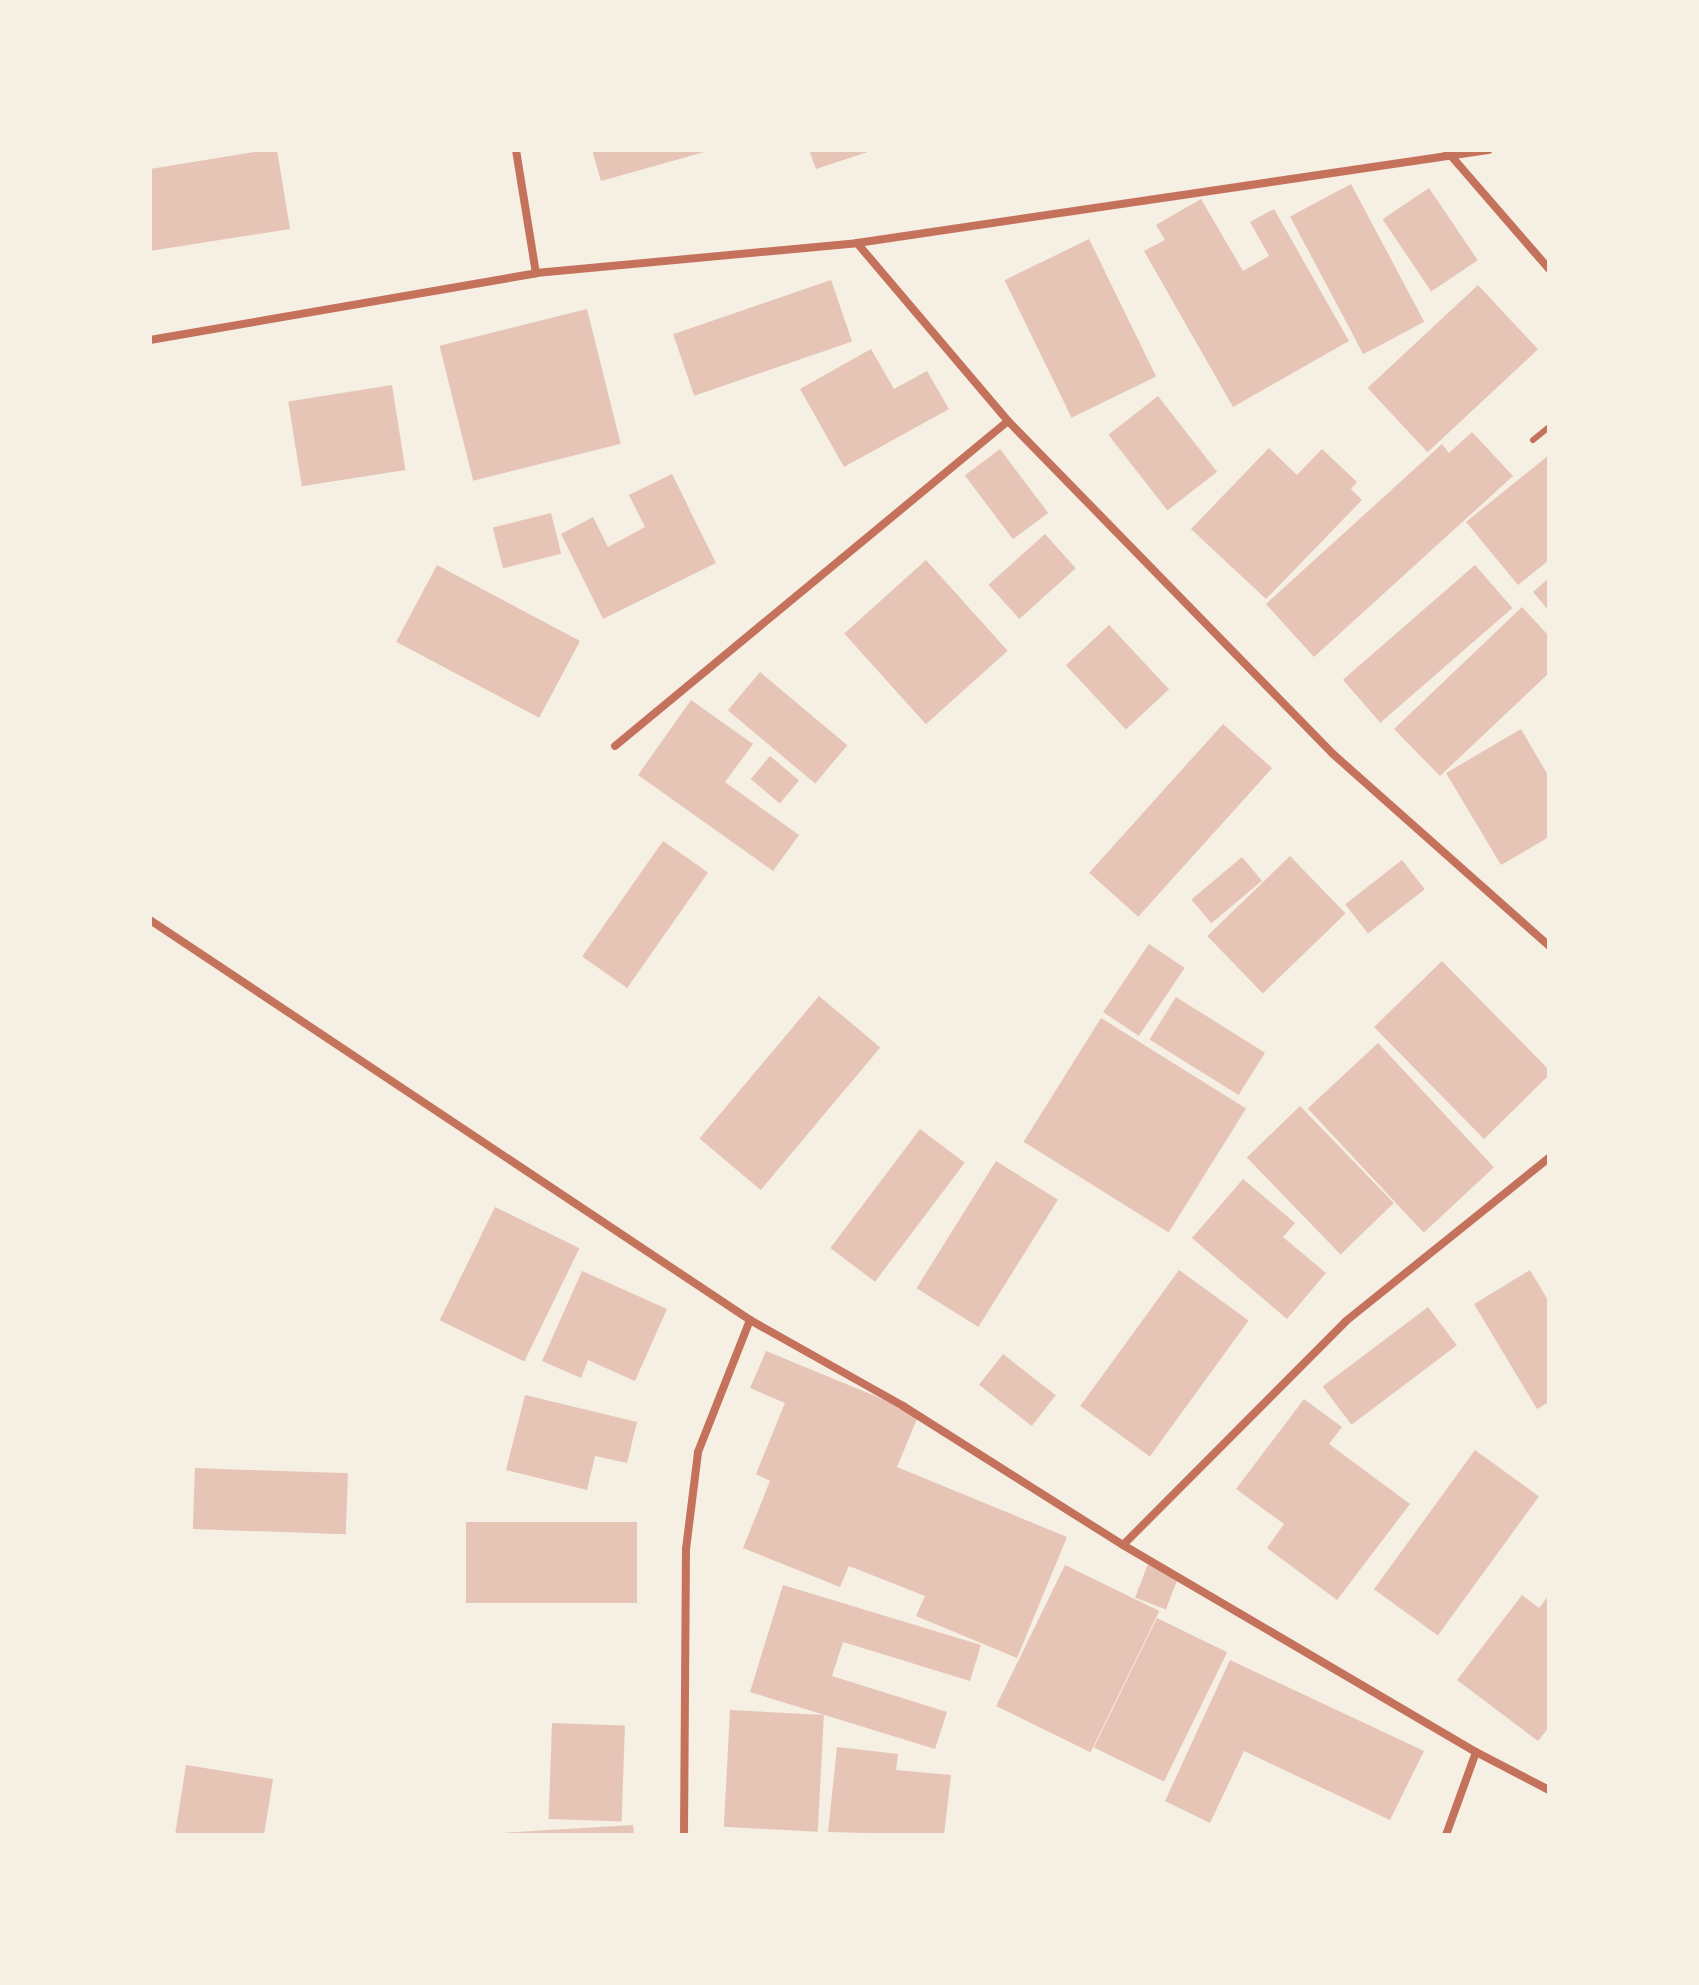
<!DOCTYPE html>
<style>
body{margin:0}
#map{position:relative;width:1699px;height:1985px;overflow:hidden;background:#f6efe4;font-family:Inter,sans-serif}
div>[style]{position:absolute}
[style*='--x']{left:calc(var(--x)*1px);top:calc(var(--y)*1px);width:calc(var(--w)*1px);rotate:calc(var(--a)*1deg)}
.building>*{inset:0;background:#e6c5b7;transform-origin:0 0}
.service>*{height:6px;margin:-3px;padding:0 3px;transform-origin:3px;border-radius:3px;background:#c5725c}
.minor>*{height:8px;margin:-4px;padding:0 4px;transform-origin:4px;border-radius:4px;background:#c5725c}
span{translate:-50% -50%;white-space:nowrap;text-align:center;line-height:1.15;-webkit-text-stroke:8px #f6efe4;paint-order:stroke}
.frame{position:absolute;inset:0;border:152px solid #f6efe4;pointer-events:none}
</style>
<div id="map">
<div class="building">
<i style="clip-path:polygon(267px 150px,277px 150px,290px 229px,150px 251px,150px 169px)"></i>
<i style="clip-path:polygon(592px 150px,707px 150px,708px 151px,601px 181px)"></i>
<i style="clip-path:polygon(809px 150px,871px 150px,871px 151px,816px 169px)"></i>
<i style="left:1351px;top:184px;width:156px;height:69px;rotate:62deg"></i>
<i style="left:1429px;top:188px;width:87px;height:56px;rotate:56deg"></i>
<i style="clip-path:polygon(1201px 199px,1243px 271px,1269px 256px,1250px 222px,1274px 209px,1349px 341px,1233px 407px,1144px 251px,1165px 240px,1156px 225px)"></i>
<i style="left:1089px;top:239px;width:153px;height:94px;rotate:64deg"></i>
<i style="left:831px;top:280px;width:65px;height:167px;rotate:71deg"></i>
<i style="left:1478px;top:285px;width:88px;height:151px;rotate:47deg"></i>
<i style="left:587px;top:309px;width:139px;height:152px;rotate:76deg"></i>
<i style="clip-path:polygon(871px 349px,894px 389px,927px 371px,949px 409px,844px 467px,800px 389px)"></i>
<i style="left:392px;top:385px;width:86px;height:105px;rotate:81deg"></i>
<i style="left:1158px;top:396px;width:96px;height:63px;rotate:52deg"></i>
<i style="clip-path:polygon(1472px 432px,1513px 476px,1314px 657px,1266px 604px,1442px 444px,1449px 453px)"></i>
<i style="clip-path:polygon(1269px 448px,1297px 475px,1322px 449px,1357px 482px,1351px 489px,1362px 500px,1266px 599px,1191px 529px)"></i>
<i style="left:1000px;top:449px;width:80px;height:44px;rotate:53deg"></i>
<i style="clip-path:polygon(1549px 455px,1549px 560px,1518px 585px,1466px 522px)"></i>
<i style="clip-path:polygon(672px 474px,716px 563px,603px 619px,561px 534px,593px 517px,608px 547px,645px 527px,629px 495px)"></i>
<i style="left:551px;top:513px;width:42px;height:60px;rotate:76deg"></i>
<i style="left:1045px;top:534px;width:46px;height:76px;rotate:48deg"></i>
<i style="left:926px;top:560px;width:122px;height:110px;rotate:48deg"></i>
<i style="left:437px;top:565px;width:162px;height:87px;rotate:28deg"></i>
<i style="left:1475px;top:565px;width:57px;height:175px;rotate:49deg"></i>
<i style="clip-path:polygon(1549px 578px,1549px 611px,1533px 592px)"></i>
<i style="clip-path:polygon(1522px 607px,1549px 636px,1549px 673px,1440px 776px,1394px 729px)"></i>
<i style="left:1109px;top:625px;width:88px;height:59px;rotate:47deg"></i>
<i style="left:760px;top:672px;width:114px;height:50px;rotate:40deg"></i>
<i style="clip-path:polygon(691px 700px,753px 744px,725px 782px,799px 835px,773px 871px,638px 775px)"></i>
<i style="left:1223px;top:724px;width:66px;height:200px;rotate:42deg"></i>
<i style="clip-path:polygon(1521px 729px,1549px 777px,1549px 837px,1501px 865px,1446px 773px)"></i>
<i style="left:770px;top:756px;width:38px;height:30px;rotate:40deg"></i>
<i style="left:663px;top:841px;width:55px;height:141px;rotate:35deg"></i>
<i style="left:1290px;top:856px;width:80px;height:115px;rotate:46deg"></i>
<i style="left:1242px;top:857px;width:31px;height:66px;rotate:50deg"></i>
<i style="left:1402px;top:860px;width:37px;height:72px;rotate:52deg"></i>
<i style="left:1149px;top:944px;width:43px;height:82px;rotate:34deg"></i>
<i style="clip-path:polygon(1442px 961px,1549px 1070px,1549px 1075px,1484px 1139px,1374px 1027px)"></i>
<i style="left:819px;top:996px;width:80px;height:186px;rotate:40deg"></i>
<i style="left:1176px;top:997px;width:105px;height:50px;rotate:32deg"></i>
<i style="left:1101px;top:1018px;width:171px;height:146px;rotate:32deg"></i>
<i style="left:1378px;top:1043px;width:170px;height:96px;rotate:47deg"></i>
<i style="left:1300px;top:1106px;width:135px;height:74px;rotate:46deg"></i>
<i style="left:920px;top:1129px;width:56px;height:149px;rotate:37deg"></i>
<i style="left:996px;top:1161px;width:73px;height:150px;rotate:32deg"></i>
<i style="clip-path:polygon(1243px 1179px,1295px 1223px,1283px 1237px,1326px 1273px,1287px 1319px,1192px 1238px)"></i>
<i style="left:495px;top:1207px;width:94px;height:126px;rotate:26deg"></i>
<i style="left:1179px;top:1270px;width:86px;height:168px;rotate:36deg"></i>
<i style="clip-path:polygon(1530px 1270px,1549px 1302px,1549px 1402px,1537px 1409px,1474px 1304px)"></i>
<i style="clip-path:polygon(582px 1271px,667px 1309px,635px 1381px,588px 1360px,581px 1378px,542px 1361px)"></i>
<i style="left:1428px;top:1307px;width:48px;height:132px;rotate:53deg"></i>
<i style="clip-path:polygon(766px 1351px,919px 1414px,897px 1467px,1067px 1537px,1017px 1658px,916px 1616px,925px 1596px,849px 1566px,840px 1587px,743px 1548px,770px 1481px,756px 1474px,785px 1403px,750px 1388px)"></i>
<i style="left:1003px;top:1354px;width:67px;height:39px;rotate:38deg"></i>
<i style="clip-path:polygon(525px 1395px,637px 1422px,627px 1463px,595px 1456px,587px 1490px,506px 1470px)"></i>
<i style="clip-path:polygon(1304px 1399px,1342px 1427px,1329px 1444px,1410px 1504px,1337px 1600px,1267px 1548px,1284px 1524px,1236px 1489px)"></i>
<i style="left:1475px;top:1450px;width:79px;height:172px;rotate:36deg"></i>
<i style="left:195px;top:1468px;width:153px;height:61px;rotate:2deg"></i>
<i style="left:466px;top:1522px;width:171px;height:81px"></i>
<i style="left:1148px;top:1564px;width:33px;height:36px;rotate:21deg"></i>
<i style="left:1065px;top:1565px;width:105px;height:157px;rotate:26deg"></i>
<i style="clip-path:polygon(783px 1585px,981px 1645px,970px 1681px,843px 1642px,832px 1676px,947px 1712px,935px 1749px,750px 1692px)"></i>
<i style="clip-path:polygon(1522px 1595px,1539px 1608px,1549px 1595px,1549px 1727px,1538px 1741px,1457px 1680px)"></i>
<i style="left:1157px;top:1618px;width:78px;height:144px;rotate:26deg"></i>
<i style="clip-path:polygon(1230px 1660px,1424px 1751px,1390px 1820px,1244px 1751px,1210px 1823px,1165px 1801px)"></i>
<i style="left:730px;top:1710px;width:94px;height:117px;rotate:3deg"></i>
<i style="left:552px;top:1723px;width:73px;height:96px;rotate:2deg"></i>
<i style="clip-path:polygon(837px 1747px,898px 1754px,896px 1770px,951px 1775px,944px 1835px,828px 1832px)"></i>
<i style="clip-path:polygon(186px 1765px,273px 1779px,264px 1835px,175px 1835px)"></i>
<i style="clip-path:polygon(633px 1825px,634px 1835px,501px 1835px,501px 1833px)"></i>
</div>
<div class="service">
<i style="--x:1533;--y:440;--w:21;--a:-39"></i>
</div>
<div class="minor">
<i style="--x:516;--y:150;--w:125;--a:80.8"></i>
<i style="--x:1446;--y:150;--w:157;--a:49.1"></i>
<i style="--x:857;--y:243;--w:233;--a:49.7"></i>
<i style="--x:1008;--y:421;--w:465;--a:45.7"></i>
<i style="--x:1333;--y:754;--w:289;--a:41.6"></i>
<i style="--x:150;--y:340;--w:392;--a:-9.8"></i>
<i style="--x:536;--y:273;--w:322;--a:-5.3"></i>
<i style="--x:857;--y:243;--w:638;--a:-8.38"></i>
<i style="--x:615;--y:746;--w:510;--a:-39.59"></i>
<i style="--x:150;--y:920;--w:721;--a:33.69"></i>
<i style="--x:750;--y:1320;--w:176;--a:29.3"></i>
<i style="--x:903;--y:1406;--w:260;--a:32.3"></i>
<i style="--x:1123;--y:1545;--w:409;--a:30.4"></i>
<i style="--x:1476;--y:1752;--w:82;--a:27.5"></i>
<i style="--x:1123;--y:1545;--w:316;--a:-45.1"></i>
<i style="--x:1346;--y:1321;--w:260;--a:-38.8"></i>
<i style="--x:684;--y:1835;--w:286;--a:-89.6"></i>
<i style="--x:686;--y:1549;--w:98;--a:-82.9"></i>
<i style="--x:698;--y:1452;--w:142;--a:-68.5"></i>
<i style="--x:1446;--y:1835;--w:88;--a:-70.1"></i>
</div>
<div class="frame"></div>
</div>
